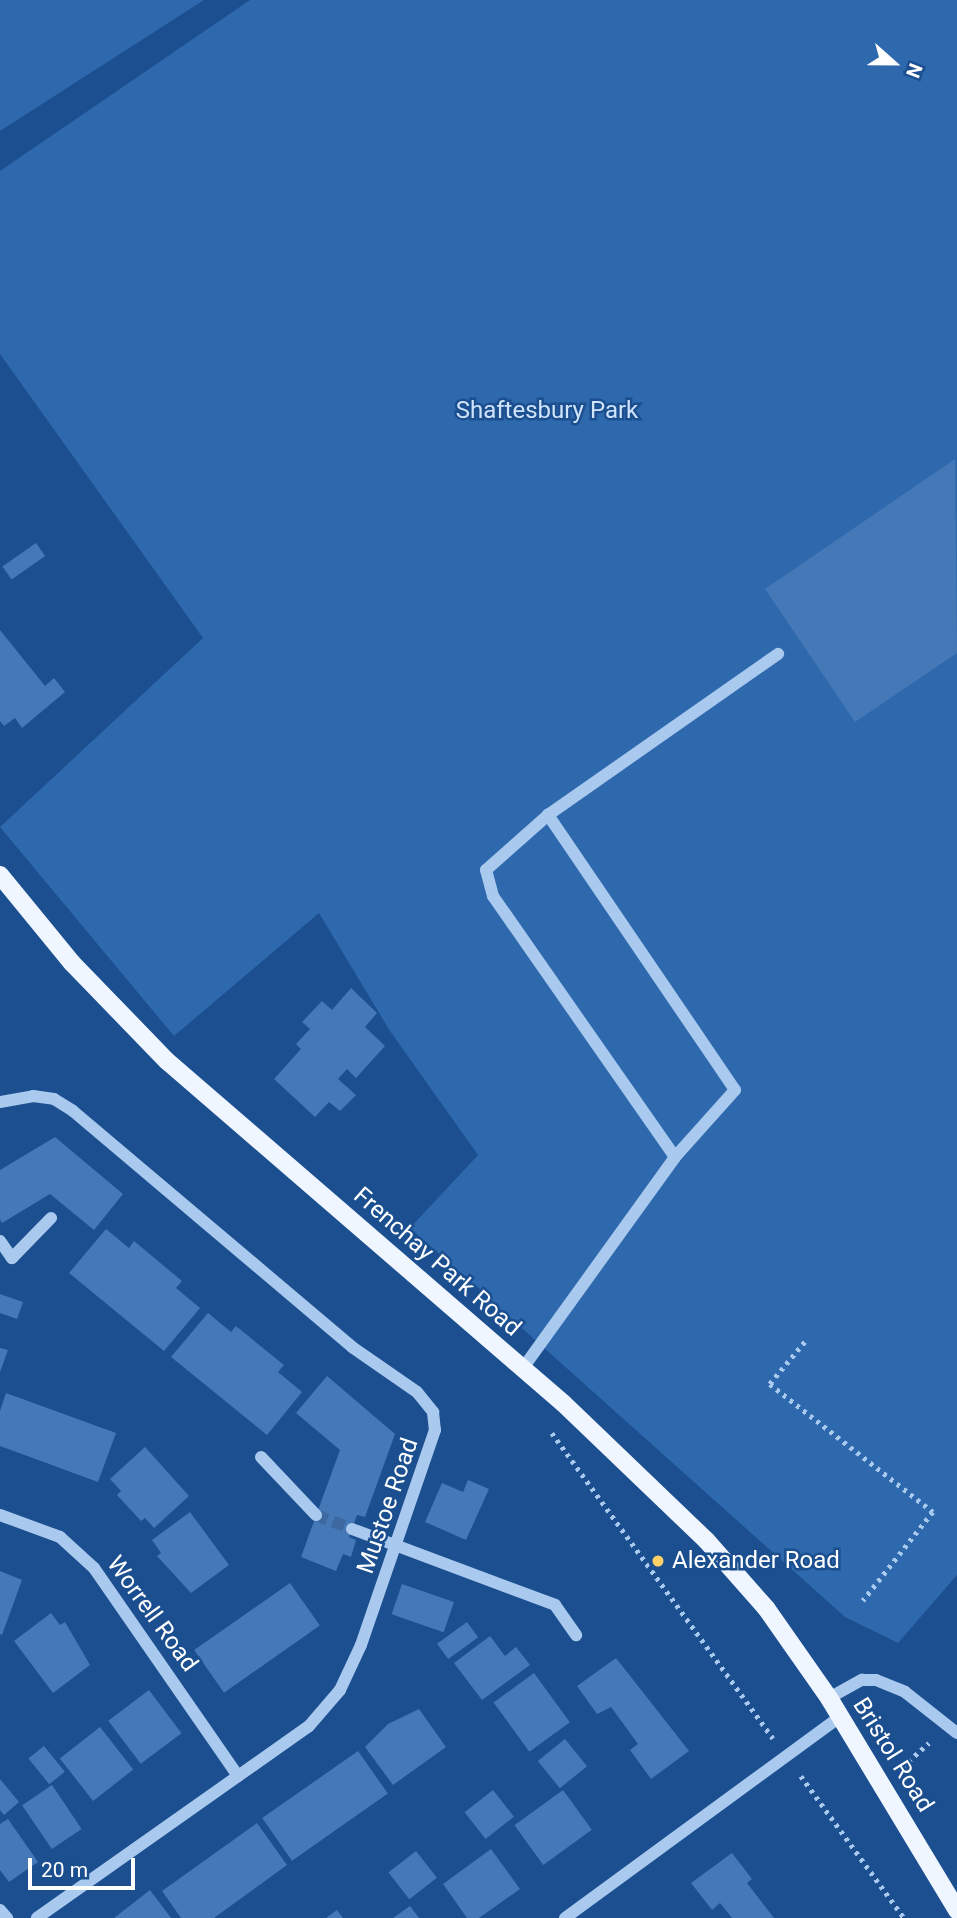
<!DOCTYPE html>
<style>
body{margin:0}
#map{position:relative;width:957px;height:1918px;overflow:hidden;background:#1b4f8f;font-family:Roboto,sans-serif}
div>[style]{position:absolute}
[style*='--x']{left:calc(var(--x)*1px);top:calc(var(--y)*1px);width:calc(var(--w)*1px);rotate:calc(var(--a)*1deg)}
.green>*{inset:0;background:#2e69ad}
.building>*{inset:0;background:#4478b7;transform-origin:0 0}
.minor-tunnel>*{height:12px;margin-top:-6px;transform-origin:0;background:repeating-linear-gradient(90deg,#3d69a0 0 12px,transparent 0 18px)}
.path>*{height:4.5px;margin-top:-2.25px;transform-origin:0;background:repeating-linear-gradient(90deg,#a9c9ee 0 3.5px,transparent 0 8.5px)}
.minor>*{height:12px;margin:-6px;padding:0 6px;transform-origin:6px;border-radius:6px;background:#a9c9ee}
.major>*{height:18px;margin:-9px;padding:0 9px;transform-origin:9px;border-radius:9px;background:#f0f6ff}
.dots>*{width:19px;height:19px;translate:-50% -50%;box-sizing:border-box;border:4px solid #1b4f8f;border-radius:50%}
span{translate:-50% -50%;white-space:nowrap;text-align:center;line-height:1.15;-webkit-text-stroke:5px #1b4f8f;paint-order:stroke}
.park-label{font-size:24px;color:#cfe3fa}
.street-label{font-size:24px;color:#fff}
.poi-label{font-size:24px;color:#fff}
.left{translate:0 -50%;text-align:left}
.north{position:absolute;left:859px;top:28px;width:70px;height:70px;-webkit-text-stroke:5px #1b4f8f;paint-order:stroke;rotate:111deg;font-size:19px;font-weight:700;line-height:28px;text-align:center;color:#fff}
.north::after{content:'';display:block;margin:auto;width:24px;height:32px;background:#fff;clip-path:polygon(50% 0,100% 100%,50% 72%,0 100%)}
.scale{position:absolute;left:28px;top:1858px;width:107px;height:32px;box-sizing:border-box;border:4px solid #fff;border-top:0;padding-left:9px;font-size:21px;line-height:24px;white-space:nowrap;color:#fff;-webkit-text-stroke:5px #1b4f8f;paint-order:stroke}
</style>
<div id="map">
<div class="green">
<i style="clip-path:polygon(0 0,204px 0,0 131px)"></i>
<i style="clip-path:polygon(250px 0,957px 0,957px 1575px,898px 1643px,845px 1617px,410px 1228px,478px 1155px,390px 1031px,319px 913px,174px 1036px,0 827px,203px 638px,0 354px,0 171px)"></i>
</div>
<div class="building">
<i style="clip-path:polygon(955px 459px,957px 653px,855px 722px,765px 589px)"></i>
<i style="left:36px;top:543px;width:16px;height:41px;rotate:55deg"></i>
<i style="clip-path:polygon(0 630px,45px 686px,54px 678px,65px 692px,22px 728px,15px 718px,4px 726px,0 721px)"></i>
<i style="clip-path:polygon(351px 988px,377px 1013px,365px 1027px,385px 1046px,356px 1078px,347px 1069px,338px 1079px,356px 1095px,340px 1111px,329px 1102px,315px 1117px,274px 1079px,301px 1049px,296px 1044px,310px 1029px,302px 1022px,322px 1001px,332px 1010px)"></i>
<i style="clip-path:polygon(55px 1137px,123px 1194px,94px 1230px,50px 1194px,2px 1223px,0 1219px,0 1170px)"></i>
<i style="clip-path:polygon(106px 1229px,129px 1248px,134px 1241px,182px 1281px,176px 1288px,200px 1308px,164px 1351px,69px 1273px)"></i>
<i style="clip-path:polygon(0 1294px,23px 1302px,17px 1319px,0 1313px)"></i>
<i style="clip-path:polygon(208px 1313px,231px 1332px,236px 1326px,284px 1365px,278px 1372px,302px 1392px,267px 1435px,171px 1357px)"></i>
<i style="clip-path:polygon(0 1348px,8px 1350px,0 1372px)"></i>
<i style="clip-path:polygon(327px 1376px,395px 1434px,365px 1517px,357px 1515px,352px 1529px,349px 1537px,356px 1540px,351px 1557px,343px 1554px,336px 1571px,301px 1557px,340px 1450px,296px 1413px)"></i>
<i style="clip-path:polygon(6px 1393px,116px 1433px,98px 1482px,0 1446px,0 1411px)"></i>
<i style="clip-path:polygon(145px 1447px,189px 1496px,154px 1528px,145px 1518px,141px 1521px,117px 1495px,121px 1491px,110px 1479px)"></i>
<i style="clip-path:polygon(468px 1480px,489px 1489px,466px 1540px,425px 1522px,442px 1483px,463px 1492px)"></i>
<i style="clip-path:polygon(190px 1512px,229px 1565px,191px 1593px,157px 1556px,161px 1553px,152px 1540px)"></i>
<i style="clip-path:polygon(0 1571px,22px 1580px,2px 1635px,0 1634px)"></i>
<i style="left:290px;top:1583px;width:52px;height:117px;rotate:55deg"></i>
<i style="left:402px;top:1584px;width:55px;height:32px;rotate:19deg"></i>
<i style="clip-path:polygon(51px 1613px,60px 1625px,65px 1622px,90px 1665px,53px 1693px,14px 1641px)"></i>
<i style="left:467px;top:1622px;width:19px;height:37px;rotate:54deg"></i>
<i style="clip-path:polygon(490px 1636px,505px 1656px,516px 1647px,530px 1665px,482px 1700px,454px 1663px)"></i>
<i style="clip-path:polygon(616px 1658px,689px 1751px,651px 1779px,630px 1750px,638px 1744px,611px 1707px,597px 1714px,577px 1686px)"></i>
<i style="left:534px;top:1673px;width:61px;height:50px;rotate:54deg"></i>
<i style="left:149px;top:1690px;width:54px;height:51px;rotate:53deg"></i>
<i style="clip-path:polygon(419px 1709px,446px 1747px,393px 1785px,365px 1747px,388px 1724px)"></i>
<i style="left:100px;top:1727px;width:54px;height:51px;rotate:52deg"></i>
<i style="left:565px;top:1739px;width:35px;height:35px;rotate:51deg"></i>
<i style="left:44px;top:1746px;width:33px;height:20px;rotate:51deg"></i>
<i style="left:358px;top:1751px;width:52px;height:117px;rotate:55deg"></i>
<i style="clip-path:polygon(0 1779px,19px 1802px,4px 1815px,0 1810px)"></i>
<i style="left:52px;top:1785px;width:53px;height:36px;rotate:56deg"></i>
<i style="left:493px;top:1790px;width:34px;height:36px;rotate:52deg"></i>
<i style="left:563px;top:1790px;width:49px;height:60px;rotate:54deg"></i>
<i style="clip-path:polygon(8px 1819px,38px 1862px,9px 1882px,0 1870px,0 1824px)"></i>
<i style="clip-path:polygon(257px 1823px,287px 1865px,214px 1918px,181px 1918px,162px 1891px)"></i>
<i style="clip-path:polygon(491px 1849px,520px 1889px,479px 1918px,467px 1918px,443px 1884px)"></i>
<i style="left:416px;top:1851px;width:34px;height:35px;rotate:52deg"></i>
<i style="clip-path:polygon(732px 1853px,752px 1879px,747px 1883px,774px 1918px,732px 1918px,720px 1903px,712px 1910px,691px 1883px)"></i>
<i style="clip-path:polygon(150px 1890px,171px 1918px,114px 1918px)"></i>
<i style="clip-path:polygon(410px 1906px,419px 1918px,393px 1918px)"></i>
<i style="clip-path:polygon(337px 1910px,343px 1918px,326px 1918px)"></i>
</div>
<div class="minor-tunnel">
<i style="--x:316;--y:1515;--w:39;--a:21"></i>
</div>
<div class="path">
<i style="--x:805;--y:1342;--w:55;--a:129.8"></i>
<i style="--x:770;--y:1384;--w:207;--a:38.1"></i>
<i style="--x:933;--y:1512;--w:113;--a:128.2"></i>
<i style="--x:552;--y:1433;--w:377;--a:54.1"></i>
<i style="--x:902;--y:1767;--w:36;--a:-42"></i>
<i style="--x:801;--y:1776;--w:175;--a:54"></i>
</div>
<div class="minor">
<i style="--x:0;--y:1102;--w:34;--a:-10"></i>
<i style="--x:33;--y:1096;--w:21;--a:8"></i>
<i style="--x:54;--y:1099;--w:22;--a:32"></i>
<i style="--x:73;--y:1111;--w:365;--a:40.2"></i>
<i style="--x:352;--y:1347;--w:79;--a:34.7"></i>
<i style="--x:417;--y:1392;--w:26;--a:51"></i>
<i style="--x:433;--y:1412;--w:18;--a:84"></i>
<i style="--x:435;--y:1430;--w:227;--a:109"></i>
<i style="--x:361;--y:1645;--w:50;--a:115"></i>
<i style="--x:340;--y:1690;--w:48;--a:130.7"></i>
<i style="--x:309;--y:1726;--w:333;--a:144.8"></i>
<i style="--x:675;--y:1157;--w:318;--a:-124.9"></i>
<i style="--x:493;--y:896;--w:27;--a:-105"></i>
<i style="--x:486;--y:870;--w:83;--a:-41.6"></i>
<i style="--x:548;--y:815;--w:281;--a:-35"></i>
<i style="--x:0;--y:1241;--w:21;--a:55"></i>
<i style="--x:12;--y:1258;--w:56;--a:-45.7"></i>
<i style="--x:523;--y:1368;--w:260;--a:-54.2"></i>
<i style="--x:675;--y:1157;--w:90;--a:-48.2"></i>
<i style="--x:735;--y:1090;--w:333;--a:-124.2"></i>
<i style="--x:261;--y:1457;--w:80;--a:46.5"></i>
<i style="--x:0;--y:1515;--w:64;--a:20.1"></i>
<i style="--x:60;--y:1537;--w:46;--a:42.4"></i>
<i style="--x:94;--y:1568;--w:253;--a:55.3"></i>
<i style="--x:352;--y:1529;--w:217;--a:20.5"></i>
<i style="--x:555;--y:1605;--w:37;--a:55"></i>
<i style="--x:829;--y:1698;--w:38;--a:-29"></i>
<i style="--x:862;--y:1680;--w:14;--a:0"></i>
<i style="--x:876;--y:1680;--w:31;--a:22"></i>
<i style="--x:905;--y:1692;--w:66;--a:38.3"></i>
<i style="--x:0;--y:1910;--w:11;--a:49"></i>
<i style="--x:565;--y:1918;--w:341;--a:-36.2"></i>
</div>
<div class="major">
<i style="--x:0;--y:875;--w:114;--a:50.7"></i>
<i style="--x:72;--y:963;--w:136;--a:45.9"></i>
<i style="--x:167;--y:1061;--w:523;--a:40.82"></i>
<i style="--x:563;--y:1403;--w:198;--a:43.8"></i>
<i style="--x:706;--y:1540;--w:91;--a:48.6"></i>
<i style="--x:766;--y:1608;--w:110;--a:55"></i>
<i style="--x:829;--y:1698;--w:248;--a:58.9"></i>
</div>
<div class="dots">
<i style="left:658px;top:1561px;background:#ffd166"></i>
</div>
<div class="park-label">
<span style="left:547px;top:411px">Shaftesbury Park</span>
</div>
<div class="street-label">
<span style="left:437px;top:1262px;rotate:41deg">Frenchay Park Road</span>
<span style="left:388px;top:1506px;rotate:-71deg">Mustoe Road</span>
<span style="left:152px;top:1614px;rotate:54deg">Worrell Road</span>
<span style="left:893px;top:1755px;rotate:58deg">Bristol Road</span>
</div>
<div class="poi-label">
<span class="left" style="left:672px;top:1561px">Alexander Road</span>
</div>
<div class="north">N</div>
<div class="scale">20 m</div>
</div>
